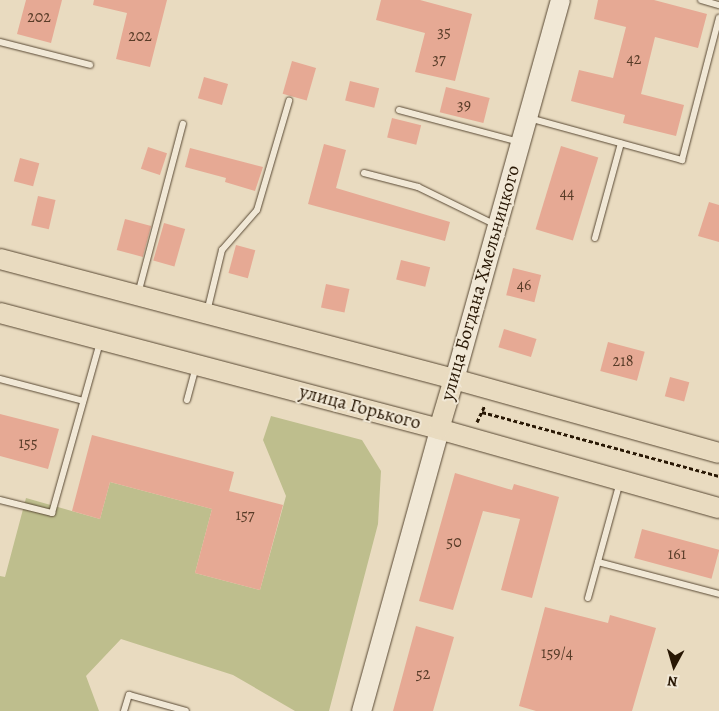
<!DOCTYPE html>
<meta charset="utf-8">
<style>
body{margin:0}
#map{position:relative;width:719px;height:711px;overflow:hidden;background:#e9dbc0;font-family:Alegreya,serif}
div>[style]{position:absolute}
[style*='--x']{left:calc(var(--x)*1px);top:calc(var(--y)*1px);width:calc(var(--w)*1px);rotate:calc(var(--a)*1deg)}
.green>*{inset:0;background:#bebe8d}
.building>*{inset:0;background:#e6a994;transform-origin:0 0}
.path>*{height:3px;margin-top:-1.5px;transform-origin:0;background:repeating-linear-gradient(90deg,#281704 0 4px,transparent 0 6.5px)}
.roads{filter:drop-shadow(0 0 1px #584833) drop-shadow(0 0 1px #584833)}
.lane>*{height:6px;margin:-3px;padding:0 3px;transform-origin:3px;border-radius:3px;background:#f1e8d6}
.secondary>*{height:19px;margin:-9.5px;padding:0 9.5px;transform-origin:9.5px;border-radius:9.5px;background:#f1e8d6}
.primary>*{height:20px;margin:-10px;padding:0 10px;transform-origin:10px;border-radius:10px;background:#e9dbc0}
span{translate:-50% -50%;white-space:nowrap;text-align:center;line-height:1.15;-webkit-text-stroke:4px #f1e8d6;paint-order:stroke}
.number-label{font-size:16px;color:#583c28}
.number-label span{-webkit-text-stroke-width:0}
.street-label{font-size:19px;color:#281704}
.north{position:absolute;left:649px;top:641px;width:50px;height:50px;-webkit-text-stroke:4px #f1e8d6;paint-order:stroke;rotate:186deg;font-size:14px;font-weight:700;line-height:20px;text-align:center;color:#281704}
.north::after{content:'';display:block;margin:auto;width:18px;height:22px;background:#281704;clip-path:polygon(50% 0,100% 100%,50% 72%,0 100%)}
</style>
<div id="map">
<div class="green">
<i style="clip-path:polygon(271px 416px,362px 440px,381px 471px,378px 524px,329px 711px,295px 711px,233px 675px,121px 639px,86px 676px,99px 711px,0 711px,0 576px,5px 577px,26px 498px,100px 519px,110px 482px,212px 509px,195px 573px,260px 590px,286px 496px,263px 440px)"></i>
</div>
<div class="building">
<i style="clip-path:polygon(26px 0,62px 0,51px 43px,17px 34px)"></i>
<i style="clip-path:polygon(94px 0,167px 0,150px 67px,116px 59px,127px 13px,93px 5px)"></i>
<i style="clip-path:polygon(381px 0,420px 0,472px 14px,455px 81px,415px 72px,425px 33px,376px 20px)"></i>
<i style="clip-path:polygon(598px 0,654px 0,707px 14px,698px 48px,655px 37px,641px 94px,684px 105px,676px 136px,623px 123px,625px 115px,571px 101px,579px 70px,613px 78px,626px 27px,594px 19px)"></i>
<i style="left:292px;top:61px;width:25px;height:34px;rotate:16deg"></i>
<i style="left:204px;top:77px;width:25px;height:22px;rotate:16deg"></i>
<i style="left:350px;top:81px;width:30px;height:20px;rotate:14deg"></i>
<i style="left:446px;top:87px;width:45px;height:26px;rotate:14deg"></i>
<i style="left:392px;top:118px;width:30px;height:20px;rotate:14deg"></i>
<i style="clip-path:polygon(324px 144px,346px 150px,336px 188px,450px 222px,445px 241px,308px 204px)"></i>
<i style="left:561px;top:146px;width:39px;height:87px;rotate:17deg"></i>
<i style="left:148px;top:147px;width:20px;height:23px;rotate:18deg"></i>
<i style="clip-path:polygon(190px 148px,263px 167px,255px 191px,225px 182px,226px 178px,185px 167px)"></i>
<i style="left:20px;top:158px;width:20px;height:24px;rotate:15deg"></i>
<i style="left:38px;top:196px;width:18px;height:30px;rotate:13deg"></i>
<i style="clip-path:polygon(709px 202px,719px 205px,719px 242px,698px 236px)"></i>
<i style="left:125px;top:219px;width:27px;height:32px;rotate:15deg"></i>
<i style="left:164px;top:223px;width:22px;height:39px;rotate:16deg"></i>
<i style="left:236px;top:245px;width:20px;height:29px;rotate:15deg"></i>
<i style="left:401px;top:260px;width:30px;height:20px;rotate:14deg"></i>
<i style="left:513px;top:268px;width:29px;height:28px;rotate:14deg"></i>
<i style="left:326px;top:284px;width:24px;height:24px;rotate:12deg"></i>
<i style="left:504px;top:329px;width:34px;height:19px;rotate:17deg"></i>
<i style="left:608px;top:342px;width:38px;height:30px;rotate:15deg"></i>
<i style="left:670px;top:377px;width:20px;height:20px;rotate:15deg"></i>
<i style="clip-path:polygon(0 414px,59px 429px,48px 469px,0 456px)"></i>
<i style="clip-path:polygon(92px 435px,234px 472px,229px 491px,283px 505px,260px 590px,195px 573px,212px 509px,110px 482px,100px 519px,72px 511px)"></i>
<i style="clip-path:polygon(455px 473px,512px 490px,514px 484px,559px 497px,532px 598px,501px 590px,520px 519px,483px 511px,453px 610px,419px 601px)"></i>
<i style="left:642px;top:529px;width:80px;height:30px;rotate:15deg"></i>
<i style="clip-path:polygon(545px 607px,608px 623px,610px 615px,656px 628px,632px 711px,536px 711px,519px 706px)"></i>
<i style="clip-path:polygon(416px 626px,454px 637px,433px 711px,393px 711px)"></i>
</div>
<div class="path">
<i style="--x:482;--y:412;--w:245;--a:15.1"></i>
<i style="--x:477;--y:422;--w:19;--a:-65"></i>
</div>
<div class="roads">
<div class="lane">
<i style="--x:701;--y:0;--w:19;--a:16"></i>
<i style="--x:0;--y:42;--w:93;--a:14.3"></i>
<i style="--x:399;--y:110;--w:124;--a:14.9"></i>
<i style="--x:529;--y:118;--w:159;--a:15.4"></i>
<i style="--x:682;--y:160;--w:147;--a:-75.4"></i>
<i style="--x:364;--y:173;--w:56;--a:14.5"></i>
<i style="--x:418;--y:187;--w:87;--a:26"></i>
<i style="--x:595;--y:238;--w:98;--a:-74.7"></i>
<i style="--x:138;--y:294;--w:176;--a:-75.2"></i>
<i style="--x:207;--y:312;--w:64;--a:-76.4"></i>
<i style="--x:222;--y:250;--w:53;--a:-48.8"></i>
<i style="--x:257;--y:210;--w:114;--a:-73.6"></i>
<i style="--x:0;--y:379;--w:86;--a:14.8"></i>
<i style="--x:187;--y:400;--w:34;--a:-75"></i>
<i style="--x:0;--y:500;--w:54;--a:14"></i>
<i style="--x:52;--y:513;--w:178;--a:-74.3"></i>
<i style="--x:598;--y:562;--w:125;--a:14.8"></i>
<i style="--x:588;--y:598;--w:120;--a:-74.6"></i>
<i style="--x:124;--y:711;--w:17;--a:-73"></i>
<i style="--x:129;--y:695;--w:59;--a:15.7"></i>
</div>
<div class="secondary">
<i style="--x:454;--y:379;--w:394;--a:-74.4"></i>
<i style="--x:361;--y:711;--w:293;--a:-74.5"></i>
</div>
<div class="primary">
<i style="--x:0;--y:259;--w:470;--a:14.8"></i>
<i style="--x:454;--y:379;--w:275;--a:15.6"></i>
<i style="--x:0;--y:313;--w:454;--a:14.8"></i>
<i style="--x:439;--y:429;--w:291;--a:15.8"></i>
<i style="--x:439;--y:429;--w:52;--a:-73.3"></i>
</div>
</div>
<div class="number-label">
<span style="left:39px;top:17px">202</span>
<span style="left:444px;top:32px">35</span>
<span style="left:140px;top:36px">202</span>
<span style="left:439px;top:59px">37</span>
<span style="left:634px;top:59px">42</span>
<span style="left:464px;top:105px">39</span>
<span style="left:567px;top:193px">44</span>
<span style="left:524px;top:285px">46</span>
<span style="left:623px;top:361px">218</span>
<span style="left:28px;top:443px">155</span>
<span style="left:245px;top:515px">157</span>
<span style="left:454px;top:542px">50</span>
<span style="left:677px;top:554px">161</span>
<span style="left:557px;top:653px">159/4</span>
<span style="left:423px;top:674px">52</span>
</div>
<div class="street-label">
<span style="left:481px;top:283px;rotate:-74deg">улица Богдана Хмельницкого</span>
<span style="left:360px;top:408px;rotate:15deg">улица Горького</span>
</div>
<div class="north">N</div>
</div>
